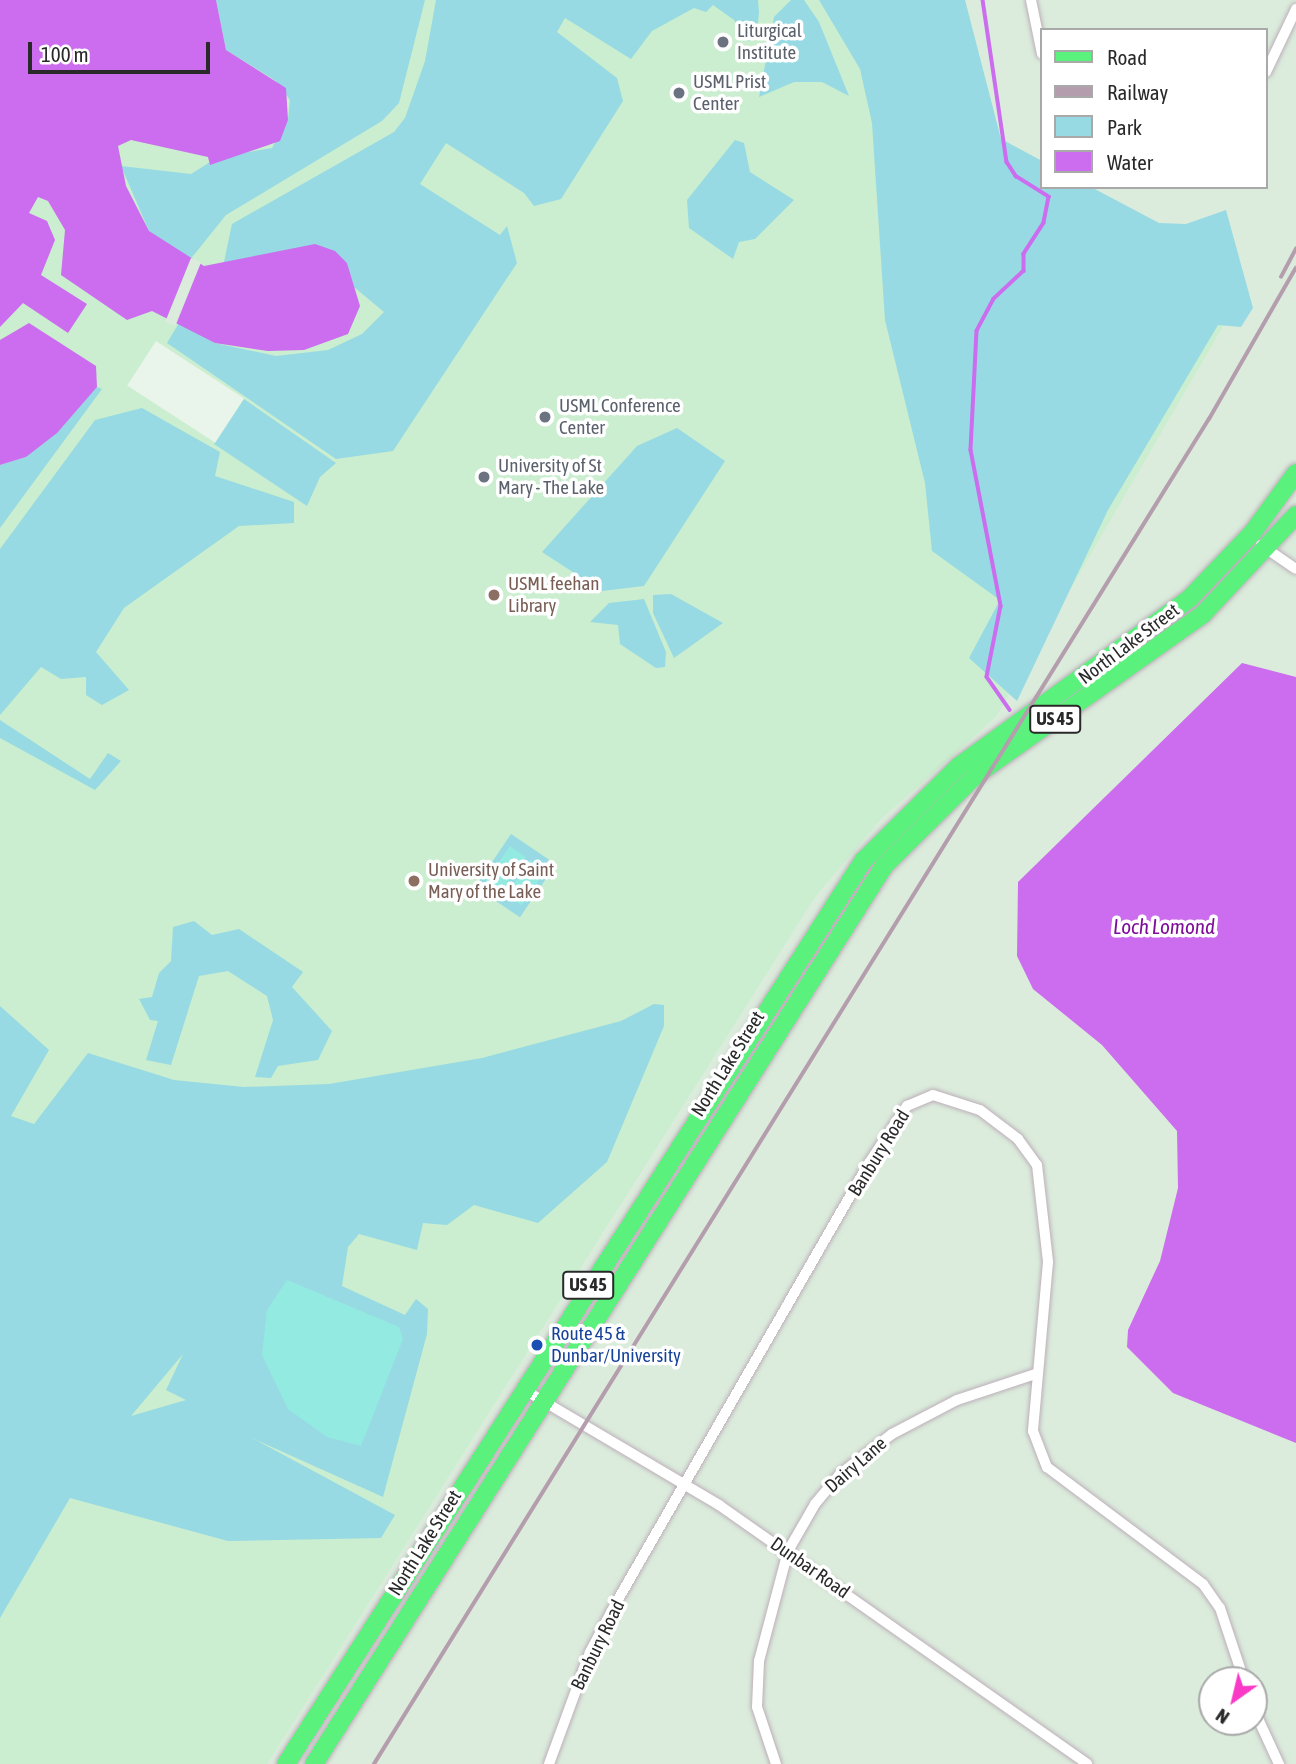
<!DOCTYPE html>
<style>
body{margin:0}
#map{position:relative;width:1296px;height:1764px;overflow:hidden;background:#dbecdc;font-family:"Asap Condensed",sans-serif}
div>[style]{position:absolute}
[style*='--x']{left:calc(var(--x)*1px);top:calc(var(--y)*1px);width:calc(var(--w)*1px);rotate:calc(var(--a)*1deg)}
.education>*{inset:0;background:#caeecf}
.green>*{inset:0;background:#97dae3;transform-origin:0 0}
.pitch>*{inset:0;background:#93eae0;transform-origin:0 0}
.plaza>*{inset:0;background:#e9f4ea;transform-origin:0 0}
.water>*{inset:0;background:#cb6dee}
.pier>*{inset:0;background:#dbecdc;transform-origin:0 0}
.stream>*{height:3.5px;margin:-1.75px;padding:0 1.75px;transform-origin:1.75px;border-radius:1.75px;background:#cb6dee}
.roads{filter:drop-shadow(0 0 2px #bdafba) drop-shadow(0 0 2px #bdafba)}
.street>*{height:10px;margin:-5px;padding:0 5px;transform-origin:5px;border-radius:5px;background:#fff}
.primary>*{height:18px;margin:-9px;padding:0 9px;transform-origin:9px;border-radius:9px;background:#5bf17d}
.rail>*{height:3.5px;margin:-1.75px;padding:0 1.75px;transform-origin:1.75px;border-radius:1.75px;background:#b49ead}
.dots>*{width:19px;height:19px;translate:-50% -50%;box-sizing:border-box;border:4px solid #fff;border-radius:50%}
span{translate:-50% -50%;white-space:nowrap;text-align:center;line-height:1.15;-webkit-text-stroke:7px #fff;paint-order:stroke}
.shield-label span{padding:2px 5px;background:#fff;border:2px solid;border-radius:5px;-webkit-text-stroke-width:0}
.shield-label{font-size:18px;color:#292929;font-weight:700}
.worship-label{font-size:19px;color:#5b616d}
.left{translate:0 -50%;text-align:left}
.education-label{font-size:19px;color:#785e54}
.street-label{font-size:19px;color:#292929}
.transit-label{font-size:19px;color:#164399}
.water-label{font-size:21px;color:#7e0d9a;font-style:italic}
.legend{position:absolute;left:1040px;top:28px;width:228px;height:161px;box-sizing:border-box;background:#fff;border:2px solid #a9a9a9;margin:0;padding:9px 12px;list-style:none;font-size:21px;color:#292929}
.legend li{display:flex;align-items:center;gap:14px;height:35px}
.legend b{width:35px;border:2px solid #a9a9a9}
.north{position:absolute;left:1198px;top:1666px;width:70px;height:70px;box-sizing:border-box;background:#fff;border:2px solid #a9a9a9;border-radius:50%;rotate:214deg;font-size:19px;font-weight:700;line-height:28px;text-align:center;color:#292929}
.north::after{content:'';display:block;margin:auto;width:24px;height:32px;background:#fa3ac6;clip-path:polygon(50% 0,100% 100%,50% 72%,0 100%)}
.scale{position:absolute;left:28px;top:42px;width:182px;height:32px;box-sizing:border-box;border:4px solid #292929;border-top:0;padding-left:9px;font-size:21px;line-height:24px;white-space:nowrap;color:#292929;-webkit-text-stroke:5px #fff;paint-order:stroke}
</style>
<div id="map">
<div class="education">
<i style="clip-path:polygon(0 0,965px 0,1001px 139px,1042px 161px,1042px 187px,1091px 187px,1243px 292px,996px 717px,881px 819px,815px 897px,267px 1764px,0 1764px)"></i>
</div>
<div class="green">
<i style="clip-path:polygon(216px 0,425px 0,399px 103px,382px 121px,226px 215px,189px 261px,149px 231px,121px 166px,191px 174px,218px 157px,272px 148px,288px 120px,290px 100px,276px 81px,226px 50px)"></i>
<i style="clip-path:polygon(436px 0,758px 0,759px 13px,757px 32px,748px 41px,734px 20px,713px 5px,706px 12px,694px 8px,652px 31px,631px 59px,565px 18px,557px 32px,617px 78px,623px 101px,561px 199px,534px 206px,524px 193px,446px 143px,420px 184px,500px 235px,507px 226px,517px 263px,393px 451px,336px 459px,167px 343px,179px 323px,215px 343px,276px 356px,328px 350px,362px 334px,384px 312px,354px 287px,347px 263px,224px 262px,232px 224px,394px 132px,405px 118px,425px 61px)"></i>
<i style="clip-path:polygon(791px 0,804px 0,819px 22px,849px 96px,822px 82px,794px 82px,759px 97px,774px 17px)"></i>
<i style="clip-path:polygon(819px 0,965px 0,1001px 139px,1042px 161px,1042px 187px,1091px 187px,1159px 223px,1186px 224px,1226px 210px,1253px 308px,1241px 327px,1218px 325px,1108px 510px,1017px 701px,969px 658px,1000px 600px,932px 551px,925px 483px,885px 320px,872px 123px,860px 69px)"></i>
<i style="clip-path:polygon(735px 140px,744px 143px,750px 172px,794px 200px,755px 239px,739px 242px,733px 259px,689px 228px,687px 200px)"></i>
<i style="clip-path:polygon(97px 387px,102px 389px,0 528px,0 465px,26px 457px)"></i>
<i style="clip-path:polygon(244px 399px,336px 463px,320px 477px,307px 506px,214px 444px)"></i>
<i style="clip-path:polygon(142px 408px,220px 452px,215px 476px,294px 502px,294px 523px,239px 526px,124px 608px,96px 652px,129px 690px,102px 705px,86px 695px,86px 677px,61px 679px,41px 667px,0 715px,0 549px,95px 420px)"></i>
<i style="clip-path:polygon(677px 428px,725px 461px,644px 586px,602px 591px,542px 552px,637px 446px)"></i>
<i style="clip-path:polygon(671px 594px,723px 623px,674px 658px,653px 613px,653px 595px)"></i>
<i style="clip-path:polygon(644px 599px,666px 652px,665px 667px,656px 668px,620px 644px,618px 625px,590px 622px,609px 603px)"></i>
<i style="clip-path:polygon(0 720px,90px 779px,108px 753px,121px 761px,95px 790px,0 738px)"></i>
<i style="left:511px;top:834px;width:54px;height:64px;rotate:34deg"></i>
<i style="clip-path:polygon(194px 921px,212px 935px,239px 929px,303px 972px,292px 987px,332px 1031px,318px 1060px,278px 1066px,271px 1078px,255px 1077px,273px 1020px,267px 996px,228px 971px,199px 976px,171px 1065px,146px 1060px,158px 1021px,150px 1020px,139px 999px,152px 997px,159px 973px,171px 961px,173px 927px)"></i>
<i style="clip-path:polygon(evenodd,654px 1004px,664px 1005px,664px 1026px,607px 1162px,538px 1223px,474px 1205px,447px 1225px,423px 1223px,417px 1250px,359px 1234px,348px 1247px,342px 1286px,405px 1315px,416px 1299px,428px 1309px,427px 1334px,383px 1497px,252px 1438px,395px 1515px,381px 1538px,228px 1541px,70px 1498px,0 1618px,0 1006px,49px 1050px,11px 1116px,34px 1124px,88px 1053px,174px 1080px,244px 1087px,329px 1084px,482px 1058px,621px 1021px,654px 1004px,183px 1354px,166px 1390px,186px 1400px,131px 1416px,183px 1354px)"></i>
</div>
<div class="pitch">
<i style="left:510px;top:846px;width:19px;height:43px;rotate:35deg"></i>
<i style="left:530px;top:860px;width:19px;height:42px;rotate:35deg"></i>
<i style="clip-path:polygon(287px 1280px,399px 1327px,403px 1339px,361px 1446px,327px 1437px,288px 1409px,262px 1355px,267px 1310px)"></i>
</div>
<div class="plaza">
<i style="left:156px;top:341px;width:105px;height:53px;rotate:33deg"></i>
</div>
<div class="water">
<i style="clip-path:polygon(0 0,216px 0,226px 50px,286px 88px,288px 120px,280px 141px,210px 165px,208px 157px,131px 140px,118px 146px,126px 186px,149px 231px,204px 266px,315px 244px,335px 251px,347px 263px,360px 306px,348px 334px,304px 350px,268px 351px,215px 343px,152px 311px,127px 320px,61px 275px,65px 230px,48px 201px,38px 197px,29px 213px,47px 221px,55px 240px,41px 275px,87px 304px,68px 333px,23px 303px,0 327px)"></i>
<i style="clip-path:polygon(29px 323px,96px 366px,97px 387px,57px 433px,26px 457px,0 465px,0 340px)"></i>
<i style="clip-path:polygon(1242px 663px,1296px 677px,1296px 1443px,1173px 1393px,1127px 1347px,1128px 1330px,1160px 1261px,1178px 1188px,1177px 1131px,1102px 1045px,1033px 989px,1017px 956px,1018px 882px)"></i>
</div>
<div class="pier">
<i style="left:191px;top:258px;width:11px;height:69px;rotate:22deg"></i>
</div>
<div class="stream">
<i style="--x:983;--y:0;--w:164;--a:81.6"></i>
<i style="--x:1007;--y:162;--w:17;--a:57"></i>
<i style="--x:1016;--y:176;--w:39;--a:32"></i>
<i style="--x:1049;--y:197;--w:26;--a:101"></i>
<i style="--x:1044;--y:223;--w:37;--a:123"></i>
<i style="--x:1024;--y:254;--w:17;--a:90"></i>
<i style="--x:1024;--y:271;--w:41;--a:137"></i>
<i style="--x:994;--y:299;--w:36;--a:118"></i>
<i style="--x:977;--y:331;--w:119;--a:92.9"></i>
<i style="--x:971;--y:450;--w:159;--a:79.1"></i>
<i style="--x:1001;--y:606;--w:72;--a:101.2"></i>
<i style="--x:987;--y:677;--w:40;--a:55.1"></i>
</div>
<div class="roads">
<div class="street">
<i style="--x:1031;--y:0;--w:55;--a:78.5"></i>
<i style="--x:1266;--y:72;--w:70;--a:-64.5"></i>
<i style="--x:1261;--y:545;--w:42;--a:34.4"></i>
<i style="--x:523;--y:1389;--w:228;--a:30.6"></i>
<i style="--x:719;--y:1505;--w:450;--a:35.1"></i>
<i style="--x:1254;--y:1710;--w:60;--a:65.2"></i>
<i style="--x:549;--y:1764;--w:119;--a:-69.9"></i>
<i style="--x:590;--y:1652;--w:55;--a:-62"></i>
<i style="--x:616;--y:1603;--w:508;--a:-60.1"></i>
<i style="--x:869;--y:1163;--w:69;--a:-56.3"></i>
<i style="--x:907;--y:1106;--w:28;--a:-23"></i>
<i style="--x:933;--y:1095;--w:49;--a:17.7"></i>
<i style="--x:980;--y:1110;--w:48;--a:37.3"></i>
<i style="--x:1018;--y:1139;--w:32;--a:54"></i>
<i style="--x:1037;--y:1165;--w:98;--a:83.5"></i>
<i style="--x:1048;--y:1262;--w:170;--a:95.1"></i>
<i style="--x:1033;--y:1431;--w:39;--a:69"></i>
<i style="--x:1047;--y:1467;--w:195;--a:36.9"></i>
<i style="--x:1203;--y:1584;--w:29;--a:55"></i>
<i style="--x:1220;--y:1608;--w:76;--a:71.6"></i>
<i style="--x:776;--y:1764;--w:60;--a:-108.4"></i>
<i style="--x:757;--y:1707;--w:46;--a:-87.5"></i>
<i style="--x:759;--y:1661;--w:114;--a:-75.2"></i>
<i style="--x:788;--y:1551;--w:54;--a:-60.1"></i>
<i style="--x:815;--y:1504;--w:38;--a:-50"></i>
<i style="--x:839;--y:1475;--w:67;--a:-37.7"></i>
<i style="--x:892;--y:1434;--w:73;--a:-27.6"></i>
<i style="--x:957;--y:1400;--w:85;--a:-18.4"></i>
</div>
<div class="primary">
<i style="--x:286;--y:1764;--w:1072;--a:-57.42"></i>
<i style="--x:863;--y:861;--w:135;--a:-44.7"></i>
<i style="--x:959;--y:766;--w:286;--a:-36"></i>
<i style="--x:1190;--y:598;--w:91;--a:-46.3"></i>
<i style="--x:1253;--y:532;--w:73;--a:-53.9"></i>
<i style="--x:314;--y:1764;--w:1064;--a:-57.59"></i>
<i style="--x:884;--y:866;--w:129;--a:-44.7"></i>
<i style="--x:976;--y:775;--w:278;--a:-35.3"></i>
<i style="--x:1203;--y:614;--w:136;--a:-46.8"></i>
</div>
</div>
<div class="rail">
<i style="--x:1281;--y:277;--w:32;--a:-62"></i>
<i style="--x:374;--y:1764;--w:1583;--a:-58.17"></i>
<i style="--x:1209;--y:419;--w:174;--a:-60.1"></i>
</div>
<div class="dots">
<i style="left:723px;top:42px;background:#6b7280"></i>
<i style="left:679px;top:93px;background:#6b7280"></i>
<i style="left:545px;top:417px;background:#6b7280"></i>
<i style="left:484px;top:477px;background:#6b7280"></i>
<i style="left:494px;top:595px;background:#8d6e63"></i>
<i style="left:414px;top:881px;background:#8d6e63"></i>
<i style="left:537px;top:1345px;background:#1a4fb4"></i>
</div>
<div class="shield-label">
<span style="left:1055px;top:719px">US 45</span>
<span style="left:588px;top:1285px">US 45</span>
</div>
<div class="worship-label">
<span class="left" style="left:737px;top:42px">Liturgical<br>Institute</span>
<span class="left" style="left:693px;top:93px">USML Prist<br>Center</span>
<span class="left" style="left:559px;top:417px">USML Conference<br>Center</span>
<span class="left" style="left:498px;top:477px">University of St<br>Mary - The Lake</span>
</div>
<div class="education-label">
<span class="left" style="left:508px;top:595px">USML feehan<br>Library</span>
<span class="left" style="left:428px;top:881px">University of Saint<br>Mary of the Lake</span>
</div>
<div class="street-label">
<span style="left:1129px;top:644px;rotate:-37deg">North Lake Street</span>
<span style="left:728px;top:1064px;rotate:-58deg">North Lake Street</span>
<span style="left:879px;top:1153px;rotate:-58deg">Banbury Road</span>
<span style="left:856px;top:1465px;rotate:-41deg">Dairy Lane</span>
<span style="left:425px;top:1543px;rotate:-58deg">North Lake Street</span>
<span style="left:810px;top:1568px;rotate:35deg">Dunbar Road</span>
<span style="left:598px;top:1645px;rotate:-64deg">Banbury Road</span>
</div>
<div class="transit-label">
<span class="left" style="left:551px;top:1345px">Route 45 &amp;<br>Dunbar/University</span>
</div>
<div class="water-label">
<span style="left:1164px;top:926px">Loch Lomond</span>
</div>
<ul class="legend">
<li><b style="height:9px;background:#5bf17d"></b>Road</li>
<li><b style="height:9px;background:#b49ead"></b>Railway</li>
<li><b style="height:19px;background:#97dae3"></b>Park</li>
<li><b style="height:19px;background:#cb6dee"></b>Water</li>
</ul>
<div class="north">N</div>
<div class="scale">100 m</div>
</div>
